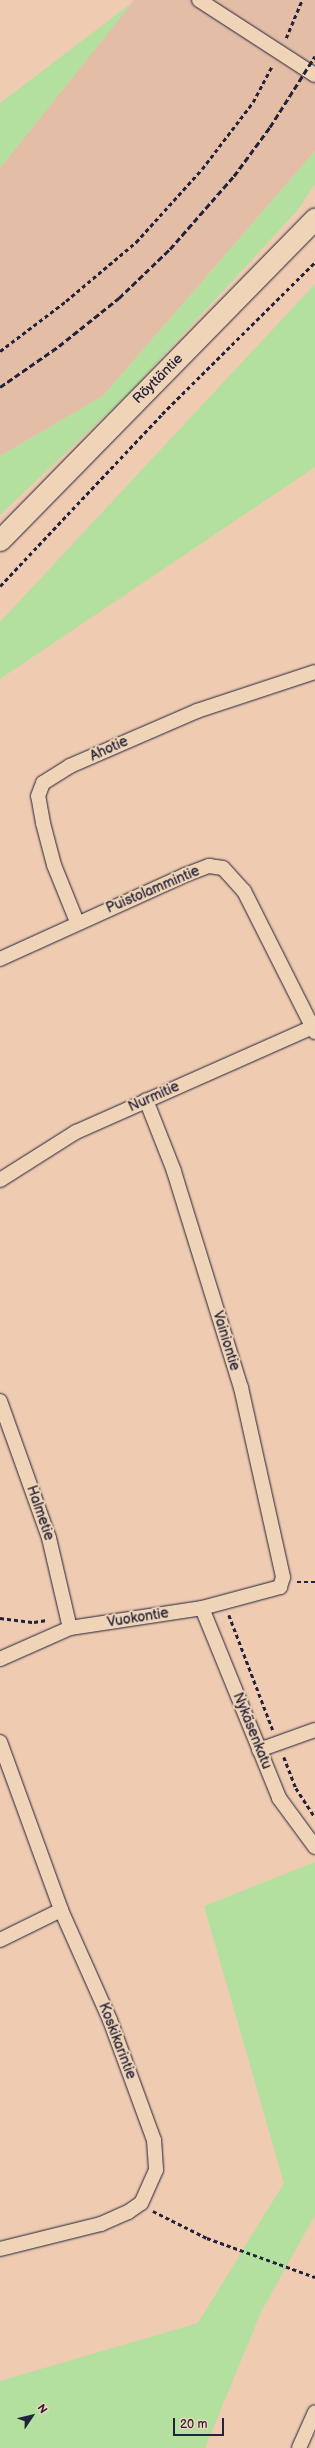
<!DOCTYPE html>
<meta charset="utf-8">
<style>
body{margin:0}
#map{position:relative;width:315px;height:2448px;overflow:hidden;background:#efcbb1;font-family:"Balsamiq Sans",sans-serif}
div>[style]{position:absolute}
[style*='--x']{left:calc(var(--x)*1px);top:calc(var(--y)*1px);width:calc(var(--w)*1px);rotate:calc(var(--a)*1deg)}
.built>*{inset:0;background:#e4bda7}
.green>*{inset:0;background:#b3e09e}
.path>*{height:2.5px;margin-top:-1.25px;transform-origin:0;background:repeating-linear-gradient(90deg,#22223b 0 4px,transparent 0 7px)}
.roads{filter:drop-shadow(0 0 1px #22223b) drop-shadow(0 0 1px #22223b)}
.street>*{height:14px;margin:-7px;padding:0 7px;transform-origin:7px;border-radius:7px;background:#f0d4b7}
.secondary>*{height:21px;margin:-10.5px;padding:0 10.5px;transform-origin:10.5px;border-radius:10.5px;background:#f0d4b7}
.rail>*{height:3px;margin-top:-1.5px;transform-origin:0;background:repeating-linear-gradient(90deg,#22223b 0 6px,transparent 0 9px)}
span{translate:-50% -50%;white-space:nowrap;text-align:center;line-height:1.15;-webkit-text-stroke:4px #f0d4b7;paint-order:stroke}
.street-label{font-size:14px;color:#22223b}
.north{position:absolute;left:12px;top:2396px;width:40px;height:40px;-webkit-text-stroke:3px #f0d4b7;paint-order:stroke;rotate:55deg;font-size:11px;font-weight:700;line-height:16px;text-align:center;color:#22223b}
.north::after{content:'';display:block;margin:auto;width:14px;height:18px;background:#22223b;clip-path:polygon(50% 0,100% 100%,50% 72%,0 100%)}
.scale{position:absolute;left:173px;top:2418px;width:51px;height:18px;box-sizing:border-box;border:2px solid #22223b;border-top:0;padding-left:5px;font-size:12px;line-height:14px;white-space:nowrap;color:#22223b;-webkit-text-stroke:3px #f0d4b7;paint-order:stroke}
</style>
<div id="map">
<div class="built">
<i style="clip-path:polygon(134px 0,315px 0,315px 151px,103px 396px,0 456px,0 168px)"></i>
</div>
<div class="green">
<i style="clip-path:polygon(133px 2px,0 168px,0 103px)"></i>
<i style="clip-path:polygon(315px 151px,315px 184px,297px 211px,128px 394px,0 515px,0 456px,103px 396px)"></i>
<i style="clip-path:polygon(315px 284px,315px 467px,0 679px,0 622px)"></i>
<i style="clip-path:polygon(315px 1862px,315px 2215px,261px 2312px,205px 2448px,0 2448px,0 2381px,198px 2323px,284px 2183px,204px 1906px)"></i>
</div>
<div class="path">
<i style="--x:286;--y:38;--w:41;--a:-67.2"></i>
<i style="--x:0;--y:351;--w:83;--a:-37.1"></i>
<i style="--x:66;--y:301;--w:92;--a:-40.1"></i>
<i style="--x:136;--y:242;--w:98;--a:-47.9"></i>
<i style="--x:202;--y:169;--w:84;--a:-52.7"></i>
<i style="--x:253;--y:102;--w:41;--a:-62.2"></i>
<i style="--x:0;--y:586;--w:236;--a:-46.7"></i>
<i style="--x:162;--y:414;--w:216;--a:-44.8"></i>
<i style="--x:297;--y:1582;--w:18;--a:0"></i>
<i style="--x:229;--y:1615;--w:123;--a:69.1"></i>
<i style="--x:0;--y:1618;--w:34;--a:7"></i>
<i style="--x:34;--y:1622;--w:13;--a:-9"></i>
<i style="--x:284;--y:1757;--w:33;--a:69"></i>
<i style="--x:296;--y:1788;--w:35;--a:57"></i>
<i style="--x:153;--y:2211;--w:60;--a:26.6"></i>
<i style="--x:207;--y:2238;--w:115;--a:19.9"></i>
</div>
<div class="roads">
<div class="street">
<i style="--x:199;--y:0;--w:138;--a:32.9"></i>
<i style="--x:77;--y:922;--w:61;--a:-112"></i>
<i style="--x:54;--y:865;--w:43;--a:-104.7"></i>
<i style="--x:43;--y:823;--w:27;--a:-100"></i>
<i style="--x:38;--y:796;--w:14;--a:-69"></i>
<i style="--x:43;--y:783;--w:32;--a:-32"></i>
<i style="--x:70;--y:766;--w:138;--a:-23.4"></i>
<i style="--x:197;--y:711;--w:124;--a:-18.3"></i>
<i style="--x:0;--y:959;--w:203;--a:-24.4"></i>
<i style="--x:185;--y:875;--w:26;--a:-21"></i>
<i style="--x:209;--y:866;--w:14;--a:8"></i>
<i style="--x:223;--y:868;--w:31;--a:48"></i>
<i style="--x:244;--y:891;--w:158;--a:63.3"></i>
<i style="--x:0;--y:1180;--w:90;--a:-32.3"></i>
<i style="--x:76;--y:1132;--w:261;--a:-23.9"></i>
<i style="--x:0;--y:1401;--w:145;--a:70.3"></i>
<i style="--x:49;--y:1538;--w:92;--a:76.9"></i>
<i style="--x:202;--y:1608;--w:205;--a:67.9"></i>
<i style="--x:279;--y:1798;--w:61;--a:53.7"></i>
<i style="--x:0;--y:1659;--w:77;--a:-23.9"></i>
<i style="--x:70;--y:1628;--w:134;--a:-8.6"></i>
<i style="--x:202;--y:1608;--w:81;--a:-15.1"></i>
<i style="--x:280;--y:1587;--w:10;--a:-73"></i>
<i style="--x:283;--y:1577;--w:194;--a:-102.5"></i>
<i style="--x:241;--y:1388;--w:227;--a:-107.2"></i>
<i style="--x:174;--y:1171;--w:76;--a:-111.5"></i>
<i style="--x:0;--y:1742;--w:179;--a:70"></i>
<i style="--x:61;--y:1910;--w:120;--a:66"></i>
<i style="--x:110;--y:2020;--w:128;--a:69.9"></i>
<i style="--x:154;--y:2140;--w:30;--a:86"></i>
<i style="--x:156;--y:2170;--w:36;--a:114"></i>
<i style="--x:141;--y:2203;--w:16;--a:145"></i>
<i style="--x:128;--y:2212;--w:30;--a:156"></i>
<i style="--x:101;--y:2224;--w:104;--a:166.1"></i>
<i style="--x:259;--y:1750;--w:59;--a:-19.7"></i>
<i style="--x:0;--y:1940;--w:68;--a:-26.2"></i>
<i style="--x:299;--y:2448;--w:39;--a:-66"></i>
</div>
<div class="secondary">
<i style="--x:0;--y:540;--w:450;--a:-45.6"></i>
</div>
</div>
<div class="rail">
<i style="--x:0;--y:387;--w:72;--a:-34.8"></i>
<i style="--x:59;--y:346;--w:77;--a:-38.7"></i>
<i style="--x:119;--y:298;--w:71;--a:-43.9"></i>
<i style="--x:170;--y:249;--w:97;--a:-48.8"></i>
<i style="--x:234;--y:176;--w:61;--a:-53.7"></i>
<i style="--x:270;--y:127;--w:84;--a:-57.6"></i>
</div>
<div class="street-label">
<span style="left:158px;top:379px;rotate:-45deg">Röyttäntie</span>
<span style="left:109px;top:749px;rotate:-24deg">Ahotie</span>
<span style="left:153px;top:890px;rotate:-23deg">Puistolammintie</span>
<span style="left:154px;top:1097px;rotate:-24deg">Nurmitie</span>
<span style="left:226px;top:1341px;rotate:73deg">Vainiontie</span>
<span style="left:40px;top:1513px;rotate:71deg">Halmetie</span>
<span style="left:138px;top:1618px;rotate:-9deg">Vuokontie</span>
<span style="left:252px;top:1731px;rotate:68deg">Nykäsenkatu</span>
<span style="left:117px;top:2041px;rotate:69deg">Koskikarintie</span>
</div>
<div class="north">N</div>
<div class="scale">20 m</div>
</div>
